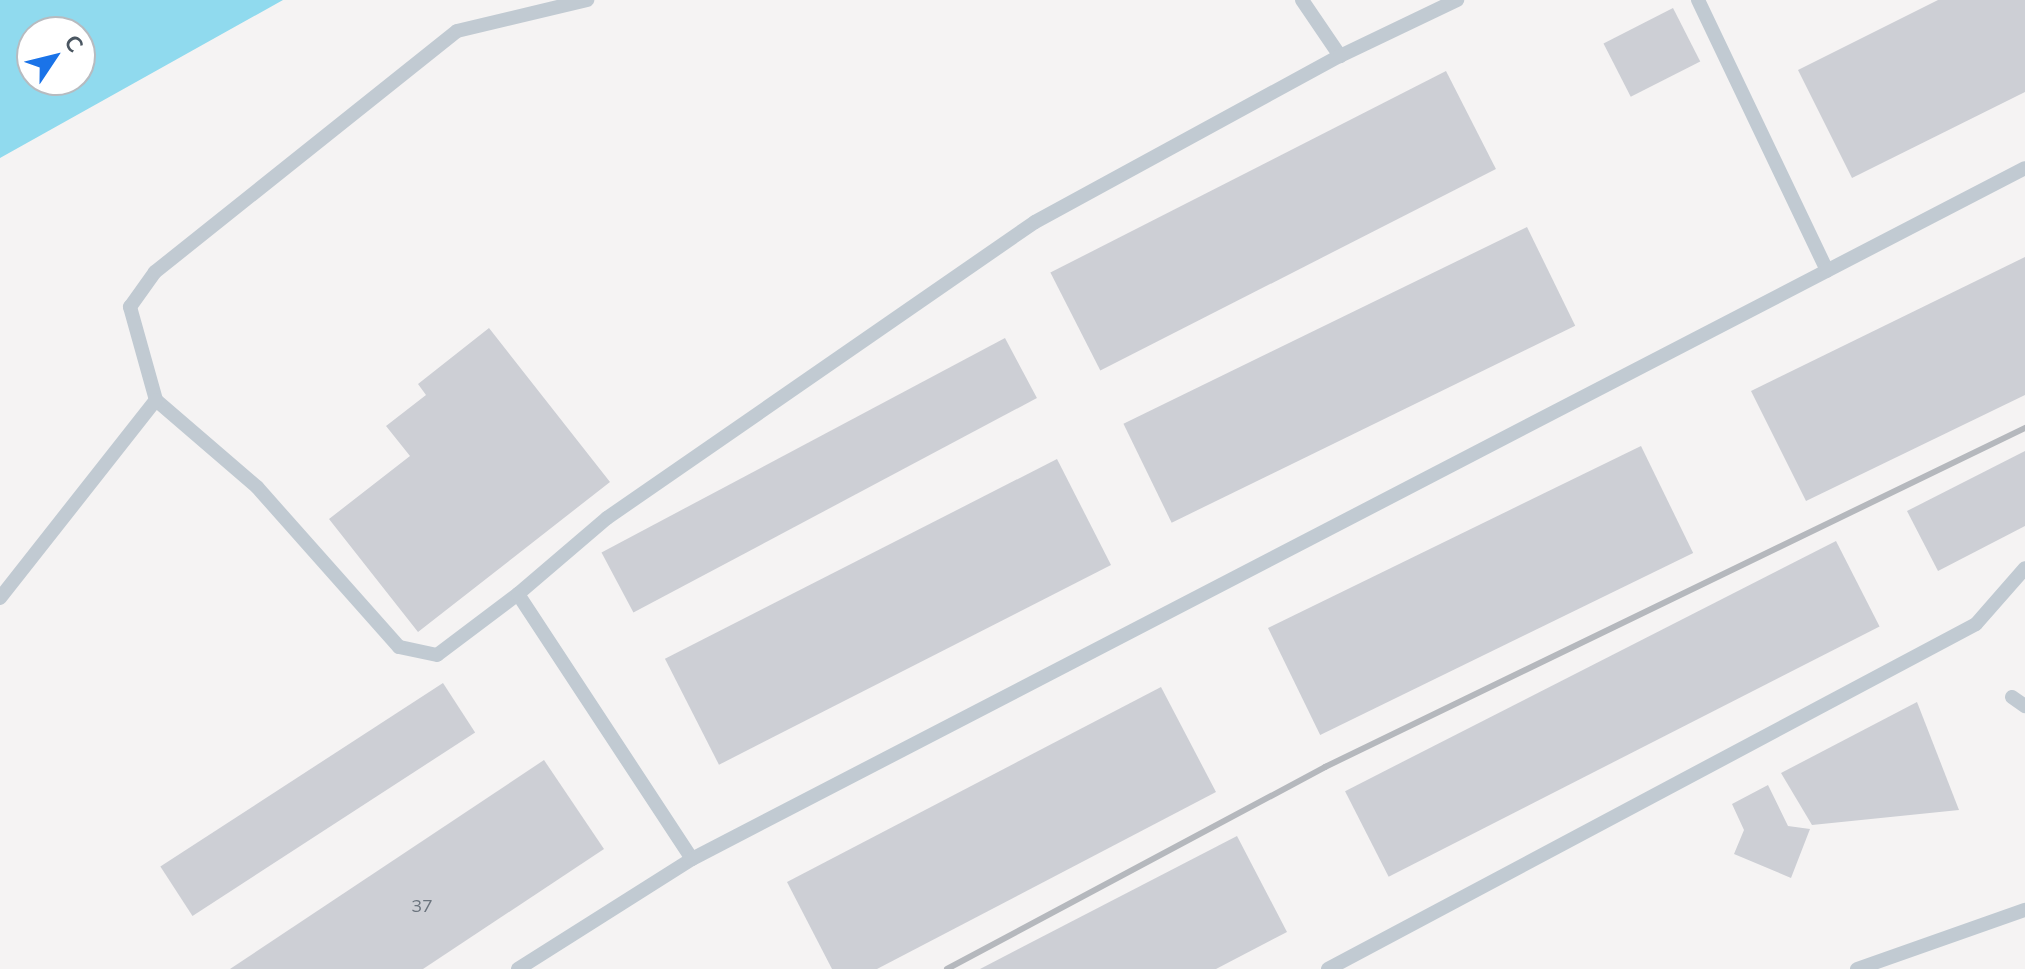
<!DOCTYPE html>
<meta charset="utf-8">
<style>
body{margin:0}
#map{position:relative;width:2025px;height:969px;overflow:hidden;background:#f5f3f3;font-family:Mulish,sans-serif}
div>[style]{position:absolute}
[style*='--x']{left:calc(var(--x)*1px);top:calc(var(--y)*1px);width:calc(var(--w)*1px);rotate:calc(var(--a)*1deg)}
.water>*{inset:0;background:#90daee}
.building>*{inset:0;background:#cdcfd5;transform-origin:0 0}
.service>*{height:14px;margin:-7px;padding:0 7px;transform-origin:7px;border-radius:7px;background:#c1cad2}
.rail>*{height:6px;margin:-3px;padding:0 3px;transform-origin:3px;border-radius:3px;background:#b5b8bd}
span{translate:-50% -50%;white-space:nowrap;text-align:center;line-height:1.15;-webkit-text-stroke:6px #fff;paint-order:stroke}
.number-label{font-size:18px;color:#6b747e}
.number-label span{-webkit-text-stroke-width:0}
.north{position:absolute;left:16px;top:16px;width:80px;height:80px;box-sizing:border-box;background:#fff;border:2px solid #b7bbc0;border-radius:50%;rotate:55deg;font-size:22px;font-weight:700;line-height:32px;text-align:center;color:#4a5661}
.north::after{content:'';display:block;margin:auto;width:28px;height:36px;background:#1a73e8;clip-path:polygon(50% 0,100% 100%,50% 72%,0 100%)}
</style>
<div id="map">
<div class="water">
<i style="clip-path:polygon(evenodd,0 0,283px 0,0 158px,0 0,32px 32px,80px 32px,80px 80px,32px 80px,32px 32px)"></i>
</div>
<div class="building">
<i style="clip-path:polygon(1938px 0,2025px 0,2025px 92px,1852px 178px,1798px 70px)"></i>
<i style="left:1673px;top:8px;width:60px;height:78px;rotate:63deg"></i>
<i style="left:1446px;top:71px;width:110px;height:444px;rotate:63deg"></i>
<i style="left:1527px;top:227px;width:110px;height:449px;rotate:64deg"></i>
<i style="clip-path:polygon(2025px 257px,2025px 395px,1806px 501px,1751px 391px)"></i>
<i style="clip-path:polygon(489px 328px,610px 482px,418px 632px,329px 519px,410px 456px,386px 426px,426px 395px,418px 384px)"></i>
<i style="left:1005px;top:338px;width:68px;height:457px;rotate:62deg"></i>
<i style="left:1641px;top:446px;width:119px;height:415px;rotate:64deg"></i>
<i style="clip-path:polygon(2025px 451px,2025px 526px,1938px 571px,1907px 511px)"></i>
<i style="left:1057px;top:459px;width:119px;height:440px;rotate:63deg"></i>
<i style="left:1836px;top:541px;width:96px;height:551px;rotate:63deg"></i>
<i style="left:443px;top:683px;width:59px;height:337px;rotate:57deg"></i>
<i style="clip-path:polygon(1161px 687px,1216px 792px,877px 969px,832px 969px,787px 882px)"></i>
<i style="clip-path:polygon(1917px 702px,1959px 810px,1812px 825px,1781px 773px)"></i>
<i style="clip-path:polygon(544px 760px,604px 849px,423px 969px,230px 969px)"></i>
<i style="clip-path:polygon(1768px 785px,1788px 826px,1810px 829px,1791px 878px,1734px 854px,1744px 830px,1732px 804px)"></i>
<i style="clip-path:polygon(1237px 836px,1287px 932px,1216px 969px,980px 969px)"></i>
</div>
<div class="service">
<i style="--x:1302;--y:0;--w:68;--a:55.8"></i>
<i style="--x:1698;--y:0;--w:300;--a:64.5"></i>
<i style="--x:518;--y:594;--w:101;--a:143"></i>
<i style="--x:437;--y:655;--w:39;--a:-168"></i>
<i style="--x:399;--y:647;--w:214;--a:-131.6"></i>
<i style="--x:257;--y:487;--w:133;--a:-139.3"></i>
<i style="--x:156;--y:400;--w:97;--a:-105.6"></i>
<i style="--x:130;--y:307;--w:43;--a:-54.5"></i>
<i style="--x:155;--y:272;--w:386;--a:-38.6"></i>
<i style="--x:457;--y:31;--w:134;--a:-13.4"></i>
<i style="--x:0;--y:598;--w:252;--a:-51.8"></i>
<i style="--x:2012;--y:697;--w:16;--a:35"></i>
<i style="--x:692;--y:859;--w:317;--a:-123.3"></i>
<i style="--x:518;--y:594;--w:117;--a:-40.5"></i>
<i style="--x:607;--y:518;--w:520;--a:-34.67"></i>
<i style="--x:1035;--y:222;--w:347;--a:-28.6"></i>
<i style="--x:1340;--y:56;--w:130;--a:-25.6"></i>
<i style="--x:518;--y:969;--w:206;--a:-32.3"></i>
<i style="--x:692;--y:859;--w:1501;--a:-27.4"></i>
<i style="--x:1328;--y:969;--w:734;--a:-28.03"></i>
<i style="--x:1976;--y:624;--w:74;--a:-48.8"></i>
<i style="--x:1857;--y:969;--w:178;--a:-19.4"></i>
</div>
<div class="rail">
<i style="--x:947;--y:969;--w:429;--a:-28.1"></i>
<i style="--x:1325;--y:767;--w:778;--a:-25.84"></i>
</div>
<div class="number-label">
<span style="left:422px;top:906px">37</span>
</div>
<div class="north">С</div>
</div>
